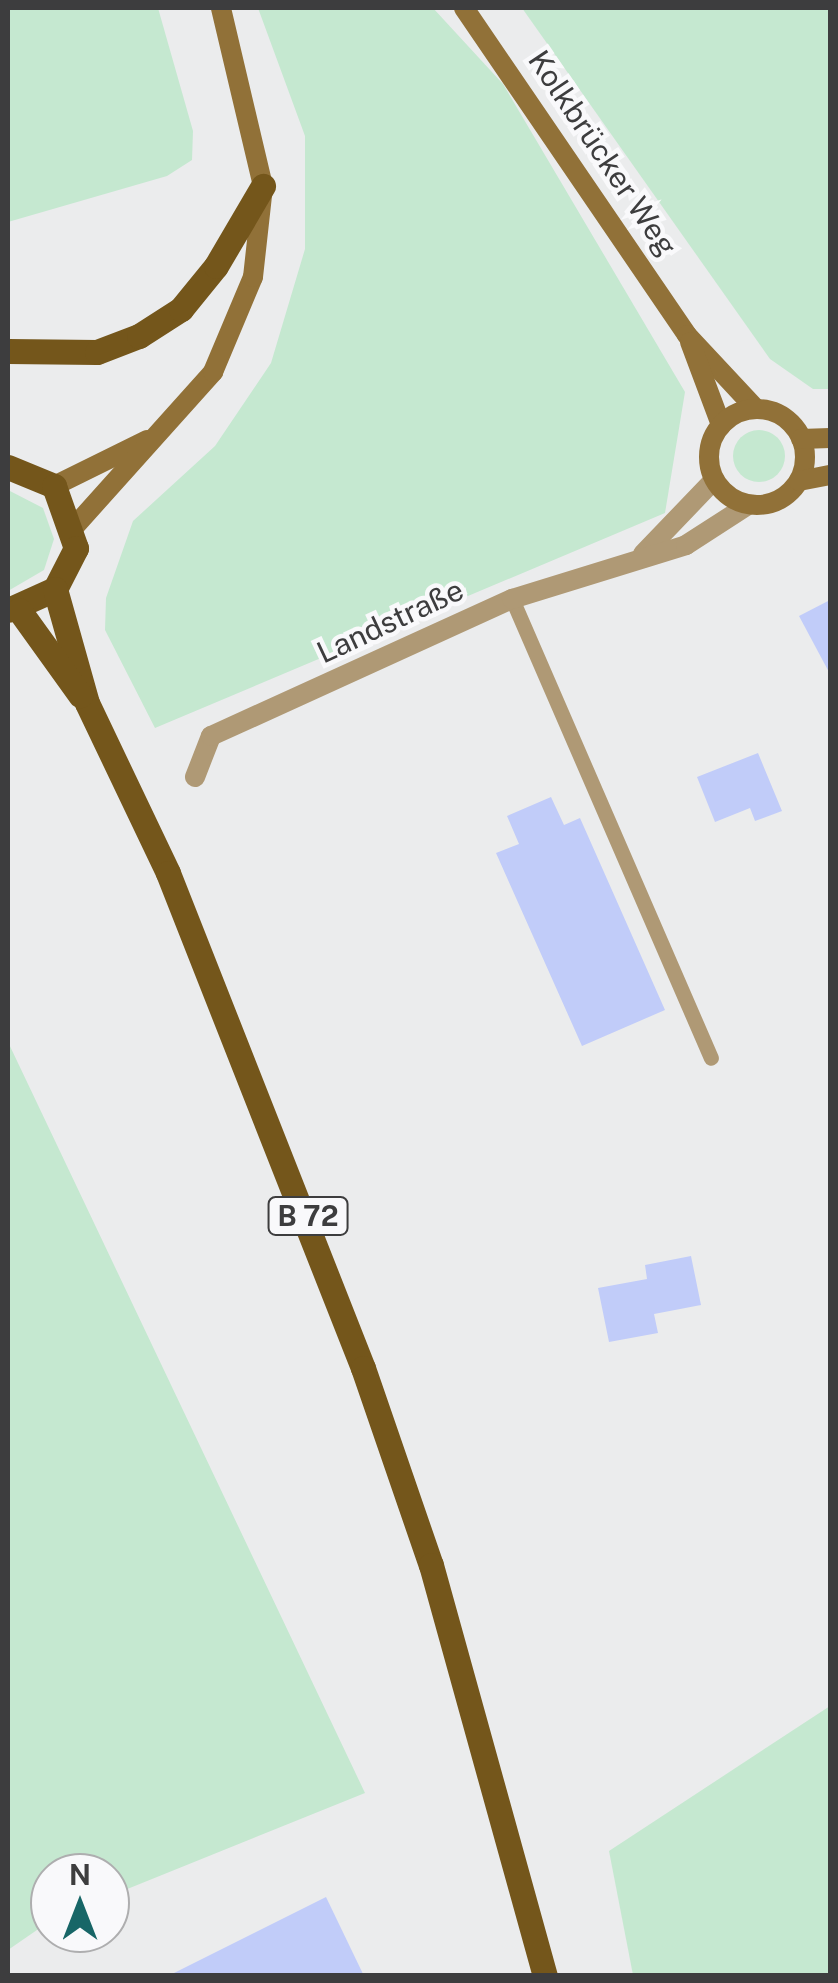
<!DOCTYPE html>
<meta charset="utf-8">
<style>
body{margin:0}
#map{position:relative;width:838px;height:1983px;overflow:hidden;background:#ebeced;font-family:"Public Sans",sans-serif}
div>[style]{position:absolute}
[style*='--x']{left:calc(var(--x)*1px);top:calc(var(--y)*1px);width:calc(var(--w)*1px);rotate:calc(var(--a)*1deg)}
.green>*{inset:0;background:#c5e8d0}
.round{border-radius:50%}
.building>*{inset:0;background:#c1ccf9}
.lane>*{height:15px;margin:-7.5px;padding:0 7.5px;transform-origin:7.5px;border-radius:7.5px;background:#af9975}
.street>*{height:20px;margin:-10px;padding:0 10px;transform-origin:10px;border-radius:10px;background:#af9975}
.secondary>*{height:20px;margin:-10px;padding:0 10px;transform-origin:10px;border-radius:10px;background:#917138}
.secondary>.ring{margin:-10px;padding:0;box-sizing:content-box;background:none;border:20px solid #917138;border-radius:50%}
.primary>*{height:25px;margin:-12.5px;padding:0 12.5px;transform-origin:12.5px;border-radius:12.5px;background:#74561b}
span{translate:-50% -50%;white-space:nowrap;text-align:center;line-height:1.15;-webkit-text-stroke:9px #f9f9fb;paint-order:stroke}
.shield-label span{padding:2px 8px;background:#f9f9fb;border:2px solid;border-radius:8px;-webkit-text-stroke-width:0}
.shield-label{font-size:28px;color:#3d3d3e;font-weight:700}
.street-label{font-size:30px;color:#3d3d3e}
.frame{position:absolute;inset:0;border:10px solid #3d3d3e;pointer-events:none}
.north{position:absolute;left:30px;top:1853px;width:100px;height:100px;box-sizing:border-box;background:#f9f9fb;border:2px solid #aeaeaf;border-radius:50%;rotate:0deg;font-size:28px;font-weight:700;line-height:40px;text-align:center;color:#3d3d3e}
.north::after{content:'';display:block;margin:auto;width:35px;height:45px;background:#186667;clip-path:polygon(50% 0,100% 100%,50% 72%,0 100%)}
</style>
<div id="map">
<div class="green">
<i style="clip-path:polygon(8px 8px,158px 8px,193px 131px,192px 160px,167px 176px,8px 222px)"></i>
<i style="clip-path:polygon(258px 8px,433px 8px,503px 84px,685px 392px,665px 513px,155px 728px,105px 630px,106px 598px,133px 521px,215px 446px,271px 363px,305px 249px,305px 136px)"></i>
<i style="clip-path:polygon(522px 8px,830px 8px,830px 389px,813px 389px,770px 359px)"></i>
<i class="round" style="left:733px;top:430px;width:52px;height:52px"></i>
<i style="clip-path:polygon(8px 490px,43px 508px,54px 539px,44px 570px,8px 591px)"></i>
<i style="clip-path:polygon(8px 1042px,365px 1793px,110px 1896px,110px 1873px,50px 1873px,50px 1921px,8px 1950px)"></i>
<i style="clip-path:polygon(830px 1706px,830px 1975px,633px 1975px,609px 1851px)"></i>
</div>
<div class="building">
<i style="clip-path:polygon(830px 600px,830px 674px,799px 616px)"></i>
<i style="clip-path:polygon(758px 753px,782px 811px,755px 821px,750px 808px,715px 822px,697px 777px)"></i>
<i style="clip-path:polygon(551px 797px,564px 825px,580px 818px,665px 1010px,582px 1046px,496px 853px,519px 844px,507px 816px)"></i>
<i style="clip-path:polygon(691px 1256px,701px 1305px,654px 1314px,658px 1333px,609px 1342px,598px 1288px,647px 1279px,645px 1265px)"></i>
<i style="clip-path:polygon(326px 1897px,364px 1976px,168px 1976px)"></i>
</div>
<div class="lane">
<i style="--x:512;--y:599;--w:500;--a:66.56"></i>
</div>
<div class="street">
<i style="--x:643;--y:554;--w:103;--a:-46.2"></i>
<i style="--x:195;--y:777;--w:44;--a:-68.7"></i>
<i style="--x:211;--y:736;--w:331;--a:-24.5"></i>
<i style="--x:512;--y:599;--w:182;--a:-17.2"></i>
<i style="--x:686;--y:545;--w:74;--a:-32.8"></i>
</div>
<div class="secondary">
<i style="--x:464;--y:8;--w:396;--a:55.7"></i>
<i style="--x:687;--y:335;--w:101;--a:47"></i>
<i style="--x:690;--y:342;--w:89;--a:69.5"></i>
<i class="ring" style="left:709px;top:409px;width:76px;height:76px"></i>
<i style="--x:801;--y:439;--w:29;--a:-2"></i>
<i style="--x:799;--y:481;--w:32;--a:-11"></i>
<i style="--x:54;--y:486;--w:104;--a:-26.3"></i>
<i style="--x:75;--y:526;--w:207;--a:-48.1"></i>
<i style="--x:213;--y:372;--w:103;--a:-67.2"></i>
<i style="--x:253;--y:277;--w:92;--a:-83.7"></i>
<i style="--x:263;--y:186;--w:183;--a:-103.3"></i>
</div>
<div class="primary">
<i style="--x:8;--y:351;--w:89;--a:0.6"></i>
<i style="--x:97;--y:352;--w:45;--a:-20.9"></i>
<i style="--x:139;--y:336;--w:50;--a:-32.7"></i>
<i style="--x:181;--y:309;--w:55;--a:-50.9"></i>
<i style="--x:216;--y:266;--w:93;--a:-59.6"></i>
<i style="--x:8;--y:467;--w:50;--a:22.4"></i>
<i style="--x:54;--y:486;--w:66;--a:70.5"></i>
<i style="--x:76;--y:548;--w:46;--a:117.1"></i>
<i style="--x:55;--y:589;--w:51;--a:155.9"></i>
<i style="--x:55;--y:589;--w:118;--a:74.3"></i>
<i style="--x:87;--y:703;--w:188;--a:64.5"></i>
<i style="--x:168;--y:873;--w:532;--a:68.5"></i>
<i style="--x:363;--y:1368;--w:208;--a:71"></i>
<i style="--x:431;--y:1565;--w:427;--a:74.5"></i>
<i style="--x:19;--y:610;--w:105;--a:54.3"></i>
</div>
<div class="shield-label">
<span style="left:308px;top:1216px">B 72</span>
</div>
<div class="street-label">
<span style="left:603px;top:153px;rotate:56deg">Kolkbrücker Weg</span>
<span style="left:390px;top:621px;rotate:-25deg">Landstraße</span>
</div>
<div class="frame"></div>
<div class="north">N</div>
</div>
